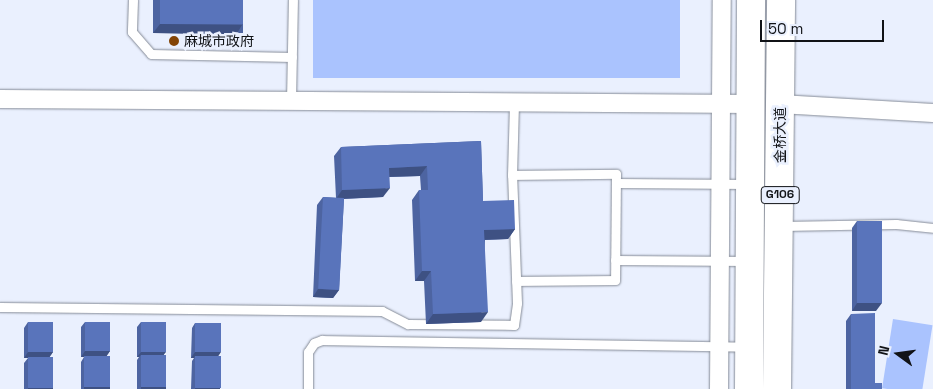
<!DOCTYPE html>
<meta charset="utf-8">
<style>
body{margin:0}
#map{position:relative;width:933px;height:389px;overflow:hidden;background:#eaf0fe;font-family:"Space Grotesk","Noto Sans SC",sans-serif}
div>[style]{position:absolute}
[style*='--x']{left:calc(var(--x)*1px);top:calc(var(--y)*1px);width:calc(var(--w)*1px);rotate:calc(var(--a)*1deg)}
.green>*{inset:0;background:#aac3fe;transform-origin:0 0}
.roads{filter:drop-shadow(0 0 1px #858b97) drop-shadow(0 0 1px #858b97)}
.service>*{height:9px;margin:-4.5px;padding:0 4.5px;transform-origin:4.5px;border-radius:4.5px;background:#fff}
.minor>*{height:18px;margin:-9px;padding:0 9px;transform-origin:9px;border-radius:9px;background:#fff}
.trunk>*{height:28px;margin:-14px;padding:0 14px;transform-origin:14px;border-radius:14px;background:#fff}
.wall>*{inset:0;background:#4d64a1;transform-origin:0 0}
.shaded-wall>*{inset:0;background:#3e5183;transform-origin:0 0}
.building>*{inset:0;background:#5974bb;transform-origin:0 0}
.dots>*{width:14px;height:14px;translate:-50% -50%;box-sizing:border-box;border:2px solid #eaf0fe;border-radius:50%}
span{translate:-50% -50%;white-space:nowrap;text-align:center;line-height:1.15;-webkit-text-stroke:5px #eaf0fe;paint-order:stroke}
.shield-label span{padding:1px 4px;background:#eaf0fe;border:1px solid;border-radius:4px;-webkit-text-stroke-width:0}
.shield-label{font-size:12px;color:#111317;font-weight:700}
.poi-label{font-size:14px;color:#111317}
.left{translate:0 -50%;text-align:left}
.street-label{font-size:14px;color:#111317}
.north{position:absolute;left:873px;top:329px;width:50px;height:50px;-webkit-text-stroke:4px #eaf0fe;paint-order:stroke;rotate:284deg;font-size:14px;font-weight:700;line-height:20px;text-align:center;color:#111317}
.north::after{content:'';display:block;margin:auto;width:18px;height:22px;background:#111317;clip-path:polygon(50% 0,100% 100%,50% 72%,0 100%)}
.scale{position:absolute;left:760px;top:20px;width:124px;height:22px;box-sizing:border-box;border:2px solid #111317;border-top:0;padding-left:6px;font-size:15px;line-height:18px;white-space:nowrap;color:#111317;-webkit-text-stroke:4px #eaf0fe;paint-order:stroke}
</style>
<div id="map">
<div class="green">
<i style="left:313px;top:0;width:367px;height:78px"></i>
<i style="left:893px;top:319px;width:40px;height:70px;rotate:9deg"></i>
</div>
<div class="roads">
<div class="service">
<i style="--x:133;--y:0;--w:32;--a:92"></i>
<i style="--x:132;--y:32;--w:29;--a:49"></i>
<i style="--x:151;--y:54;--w:141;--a:1.2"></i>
<i style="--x:291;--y:101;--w:101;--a:-88.9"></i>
<i style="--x:512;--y:175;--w:104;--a:-0.6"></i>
<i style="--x:616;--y:174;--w:106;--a:90.5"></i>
<i style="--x:615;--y:280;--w:99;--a:179.4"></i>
<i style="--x:616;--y:183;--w:132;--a:0.4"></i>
<i style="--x:782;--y:226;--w:114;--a:-1"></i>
<i style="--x:896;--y:224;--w:37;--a:6"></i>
<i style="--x:615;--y:260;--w:132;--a:0.4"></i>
<i style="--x:0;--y:307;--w:382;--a:0.6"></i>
<i style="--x:382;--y:311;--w:29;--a:27"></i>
<i style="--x:408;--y:324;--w:106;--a:0.5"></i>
<i style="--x:514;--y:325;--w:22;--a:-82"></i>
<i style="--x:517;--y:303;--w:128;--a:-92.2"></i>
<i style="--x:512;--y:175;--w:72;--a:-88.4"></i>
<i style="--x:308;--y:389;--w:37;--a:-90"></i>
<i style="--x:308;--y:352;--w:11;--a:-56"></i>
<i style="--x:314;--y:343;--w:9;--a:-21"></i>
<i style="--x:322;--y:340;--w:423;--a:0.9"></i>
</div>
<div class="minor">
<i style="--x:0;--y:99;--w:751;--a:0.38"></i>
<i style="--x:780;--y:104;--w:153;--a:3.4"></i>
<i style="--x:719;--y:389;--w:389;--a:-89.6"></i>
</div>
<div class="trunk">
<i style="--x:749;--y:389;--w:389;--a:-89.7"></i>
<i style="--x:777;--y:389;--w:389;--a:-89.4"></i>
</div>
</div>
<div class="wall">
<i style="left:153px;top:0;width:90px;height:33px"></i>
<i style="clip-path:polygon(481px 141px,483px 201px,515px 229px,508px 239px,485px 240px,481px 322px,426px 324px,424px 281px,415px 281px,412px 200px,419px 190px,421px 190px,420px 176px,389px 177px,383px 197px,344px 199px,339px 290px,333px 298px,313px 297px,317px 205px,323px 197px,336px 198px,334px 156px,341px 147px)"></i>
<i style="clip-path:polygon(857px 221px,876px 311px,852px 311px,852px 228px)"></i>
<i style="clip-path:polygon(851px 314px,875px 383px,882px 389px,846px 389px,846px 321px)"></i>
<i style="clip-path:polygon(28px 322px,53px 352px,49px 357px,52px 389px,24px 389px,24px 363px,28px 358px,24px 358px,24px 328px)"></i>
<i style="clip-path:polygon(85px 322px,110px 351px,106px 356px,110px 387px,108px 389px,81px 389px,81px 362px,84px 357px,81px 357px,81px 327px)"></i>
<i style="clip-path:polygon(141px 322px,164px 355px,165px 389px,137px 389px,137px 360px,139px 357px,137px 357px,137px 327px)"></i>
<i style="clip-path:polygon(195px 323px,218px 356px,220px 388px,220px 389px,191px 389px,192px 361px,194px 358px,191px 358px,192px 328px)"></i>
</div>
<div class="shaded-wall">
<i style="clip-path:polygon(160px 24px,242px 25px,236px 35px,153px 33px)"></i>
<i style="clip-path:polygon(427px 166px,420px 176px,382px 177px,389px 168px)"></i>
<i style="clip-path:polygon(390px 188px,383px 197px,336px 199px,342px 190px)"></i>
<i style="clip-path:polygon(515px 229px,508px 239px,478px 240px,484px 230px)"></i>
<i style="clip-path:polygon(422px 271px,431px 271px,424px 281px,415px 281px)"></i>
<i style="clip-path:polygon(318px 289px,339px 290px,333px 298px,313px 297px)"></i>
<i style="clip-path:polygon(857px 303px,882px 303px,876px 311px,852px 311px)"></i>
<i style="clip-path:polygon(488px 312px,481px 322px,426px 324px,433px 314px)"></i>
<i style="clip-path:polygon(85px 351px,110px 351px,106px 357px,81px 357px)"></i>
<i style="clip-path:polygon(28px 352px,53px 352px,49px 358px,24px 358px)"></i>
<i style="clip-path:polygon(141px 352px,166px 352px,162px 357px,141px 355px,139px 357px,137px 357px)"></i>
<i style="clip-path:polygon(195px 352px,221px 352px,217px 358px,195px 356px,194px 358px,191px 358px)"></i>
<i style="left:84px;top:387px;width:26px;height:2px"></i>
<i style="left:141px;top:387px;width:25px;height:3px"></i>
<i style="left:28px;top:388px;width:25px;height:1px"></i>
<i style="left:195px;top:388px;width:25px;height:1px"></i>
</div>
<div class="building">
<i style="left:160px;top:0;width:83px;height:24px"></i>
<i style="clip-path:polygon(481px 141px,483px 201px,514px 200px,515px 229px,484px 230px,488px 312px,433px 314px,431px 271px,422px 271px,419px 190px,428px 190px,427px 166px,389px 168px,390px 188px,342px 190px,341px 147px)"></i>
<i style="left:323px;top:197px;width:21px;height:92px;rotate:3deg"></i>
<i style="left:857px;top:221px;width:25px;height:82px"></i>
<i style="clip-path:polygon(875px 313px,875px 383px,882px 383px,882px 389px,851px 389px,851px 314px)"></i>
<i style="left:28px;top:322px;width:25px;height:30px"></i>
<i style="left:85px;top:322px;width:25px;height:29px"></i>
<i style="left:141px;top:322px;width:25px;height:30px"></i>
<i style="left:195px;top:323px;width:26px;height:29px"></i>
<i style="left:141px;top:355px;width:25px;height:32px"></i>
<i style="left:84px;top:356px;width:26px;height:31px"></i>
<i style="left:195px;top:356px;width:26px;height:32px"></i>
<i style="left:28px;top:357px;width:25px;height:31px"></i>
</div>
<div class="dots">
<i style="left:174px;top:41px;background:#834405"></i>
</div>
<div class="shield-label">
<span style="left:780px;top:195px">G106</span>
</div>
<div class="poi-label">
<span class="left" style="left:184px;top:41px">麻城市政府</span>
</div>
<div class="street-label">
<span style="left:780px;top:135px;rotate:-90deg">金桥大道</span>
</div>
<div class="north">N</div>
<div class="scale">50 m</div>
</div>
